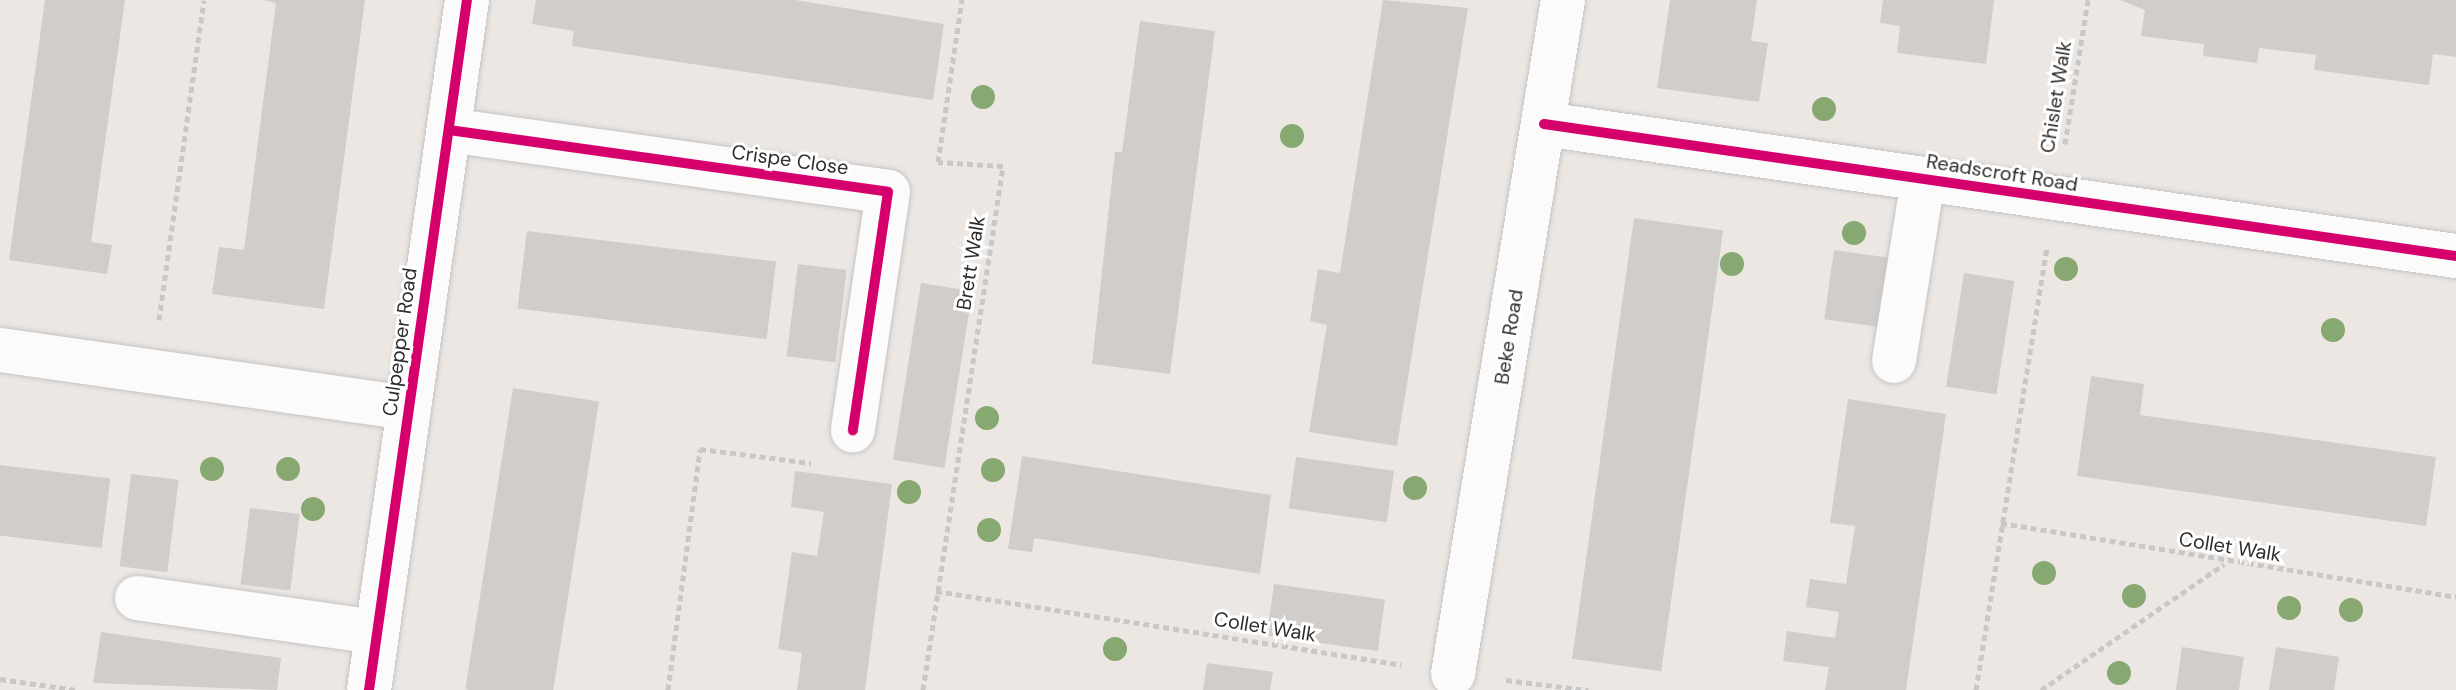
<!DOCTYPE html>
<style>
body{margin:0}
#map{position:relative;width:2456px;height:690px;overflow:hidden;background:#ece7e3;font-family:"DM Sans",sans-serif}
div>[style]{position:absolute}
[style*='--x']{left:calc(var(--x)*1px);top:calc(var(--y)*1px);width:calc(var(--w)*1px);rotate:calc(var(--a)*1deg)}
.building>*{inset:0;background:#d0cdca;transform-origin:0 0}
.path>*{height:5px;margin-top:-2.5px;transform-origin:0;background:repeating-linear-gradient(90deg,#c8c8c8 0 6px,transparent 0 10px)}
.roads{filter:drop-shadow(0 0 2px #c5c4c4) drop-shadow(0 0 2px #c5c4c4)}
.minor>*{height:44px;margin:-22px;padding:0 22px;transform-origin:22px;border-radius:22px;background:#fcfbfb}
.cycleway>*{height:10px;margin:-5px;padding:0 5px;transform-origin:5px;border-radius:5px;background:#d6006c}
.trees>*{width:24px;height:24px;margin:-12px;border-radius:50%;background:#87a871}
span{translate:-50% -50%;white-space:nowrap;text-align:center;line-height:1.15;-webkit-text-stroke:6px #fff;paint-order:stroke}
.street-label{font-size:20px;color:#2d2d2d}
</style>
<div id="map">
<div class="building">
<i style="clip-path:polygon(45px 0,125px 0,91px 242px,112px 245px,107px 274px,9px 260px)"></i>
<i style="clip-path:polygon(264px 0,365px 0,324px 309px,212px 294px,219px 247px,244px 250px,276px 3px)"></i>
<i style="clip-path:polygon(536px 0,795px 0,944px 24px,933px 100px,572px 46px,574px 31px,532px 24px)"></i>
<i style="clip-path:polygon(1383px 0,1468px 8px,1397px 446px,1309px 432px,1327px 325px,1310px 321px,1318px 269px,1340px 273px)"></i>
<i style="clip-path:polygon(1670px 0,1757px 0,1751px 41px,1768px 43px,1759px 102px,1657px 88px)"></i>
<i style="clip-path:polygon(1883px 0,1994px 0,1986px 64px,1897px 53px,1900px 26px,1880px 23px)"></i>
<i style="clip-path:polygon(2120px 0,2456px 0,2456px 57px,2433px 54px,2429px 85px,2314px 70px,2316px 55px,2259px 48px,2257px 63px,2203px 56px,2204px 44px,2141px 36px,2145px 10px)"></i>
<i style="clip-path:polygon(1140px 21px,1215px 31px,1170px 374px,1092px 364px,1115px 152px,1122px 152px)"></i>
<i style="left:1634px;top:218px;width:90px;height:445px;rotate:8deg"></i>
<i style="left:527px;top:231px;width:251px;height:78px;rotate:7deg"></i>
<i style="left:1834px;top:250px;width:56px;height:70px;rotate:8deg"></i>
<i style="left:798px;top:264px;width:49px;height:93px;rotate:7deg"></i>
<i style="left:1964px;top:273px;width:51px;height:115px;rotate:9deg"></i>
<i style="left:921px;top:283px;width:52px;height:179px;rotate:9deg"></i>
<i style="clip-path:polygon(2091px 376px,2144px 384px,2140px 415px,2436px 457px,2426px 526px,2077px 476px)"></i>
<i style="left:513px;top:388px;width:87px;height:305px;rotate:9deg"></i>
<i style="clip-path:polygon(1848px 399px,1946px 414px,1906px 690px,1825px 690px,1829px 667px,1783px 661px,1787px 631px,1835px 638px,1839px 612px,1806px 607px,1810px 579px,1846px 584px,1855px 526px,1830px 523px)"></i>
<i style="clip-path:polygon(1022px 456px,1271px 495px,1260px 574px,1034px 538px,1032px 552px,1008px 549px)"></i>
<i style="left:1296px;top:457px;width:99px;height:52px;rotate:8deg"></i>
<i style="left:0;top:465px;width:111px;height:70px;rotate:7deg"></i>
<i style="clip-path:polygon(795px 471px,892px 484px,865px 690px,797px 690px,802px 653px,778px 649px,792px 552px,817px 556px,824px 512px,791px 507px)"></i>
<i style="left:131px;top:474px;width:48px;height:93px;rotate:7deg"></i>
<i style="left:250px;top:508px;width:50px;height:77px;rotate:7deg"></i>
<i style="left:1274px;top:584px;width:112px;height:52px;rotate:8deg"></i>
<i style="clip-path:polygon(101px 632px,281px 658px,277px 690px,93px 683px)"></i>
<i style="clip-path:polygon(2182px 647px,2244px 657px,2239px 690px,2176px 690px)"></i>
<i style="clip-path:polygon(2276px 647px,2339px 657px,2334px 690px,2269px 690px)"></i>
<i style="clip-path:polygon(1207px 663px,1273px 672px,1270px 690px,1203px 690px)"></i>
</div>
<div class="path">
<i style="--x:2065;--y:144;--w:146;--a:-80.9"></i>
<i style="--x:159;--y:320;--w:323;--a:-82"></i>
<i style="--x:2001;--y:523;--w:461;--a:9.2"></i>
<i style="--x:936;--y:591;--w:471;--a:9"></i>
<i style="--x:0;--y:679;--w:77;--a:8.2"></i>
<i style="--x:1506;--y:680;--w:83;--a:7"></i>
<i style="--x:668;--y:690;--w:243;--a:-82.4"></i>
<i style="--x:700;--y:449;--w:112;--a:7.2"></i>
<i style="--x:923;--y:690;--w:530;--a:-81.32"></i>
<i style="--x:1003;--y:166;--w:65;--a:-176.5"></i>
<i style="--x:938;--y:162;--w:164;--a:-81.6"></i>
<i style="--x:1976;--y:690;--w:447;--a:-80.9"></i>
<i style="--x:2041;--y:690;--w:222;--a:-34.5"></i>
</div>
<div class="roads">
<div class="minor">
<i style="--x:1544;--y:124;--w:922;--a:8.24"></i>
<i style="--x:449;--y:130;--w:443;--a:8"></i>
<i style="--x:888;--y:192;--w:241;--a:98.4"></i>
<i style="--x:0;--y:350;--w:413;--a:8.1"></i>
<i style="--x:1894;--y:361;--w:184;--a:-80.9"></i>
<i style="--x:137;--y:598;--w:240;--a:8.1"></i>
<i style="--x:1453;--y:674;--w:683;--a:-80.73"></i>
<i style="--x:369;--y:690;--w:697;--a:-81.92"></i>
</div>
</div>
<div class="cycleway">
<i style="--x:1544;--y:124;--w:922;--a:8.24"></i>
<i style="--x:449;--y:130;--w:443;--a:8"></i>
<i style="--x:888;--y:192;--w:241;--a:98.4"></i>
<i style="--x:369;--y:690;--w:697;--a:-81.92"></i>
</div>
<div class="trees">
<i style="left:983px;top:97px"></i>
<i style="left:1824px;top:109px"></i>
<i style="left:1292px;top:136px"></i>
<i style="left:1854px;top:233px"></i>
<i style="left:1732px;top:264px"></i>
<i style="left:2066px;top:269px"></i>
<i style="left:2333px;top:330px"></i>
<i style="left:987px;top:418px"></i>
<i style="left:212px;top:469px"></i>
<i style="left:288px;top:469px"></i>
<i style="left:993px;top:470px"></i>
<i style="left:1415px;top:488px"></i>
<i style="left:909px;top:492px"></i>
<i style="left:313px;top:509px"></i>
<i style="left:989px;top:530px"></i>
<i style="left:2044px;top:573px"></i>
<i style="left:2134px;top:596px"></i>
<i style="left:2289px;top:608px"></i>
<i style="left:2351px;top:610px"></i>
<i style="left:1115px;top:649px"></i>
<i style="left:2119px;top:673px"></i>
</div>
<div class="street-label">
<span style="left:2056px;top:97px;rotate:-81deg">Chislet Walk</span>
<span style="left:790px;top:160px;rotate:8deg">Crispe Close</span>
<span style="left:2002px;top:173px;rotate:9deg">Readscroft Road</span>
<span style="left:971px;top:263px;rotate:-81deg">Brett Walk</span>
<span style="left:1509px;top:337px;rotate:-81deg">Beke Road</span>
<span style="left:400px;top:342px;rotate:-82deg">Culpepper Road</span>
<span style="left:2230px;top:547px;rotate:9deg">Collet Walk</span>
<span style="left:1265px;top:627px;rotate:9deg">Collet Walk</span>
</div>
</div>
